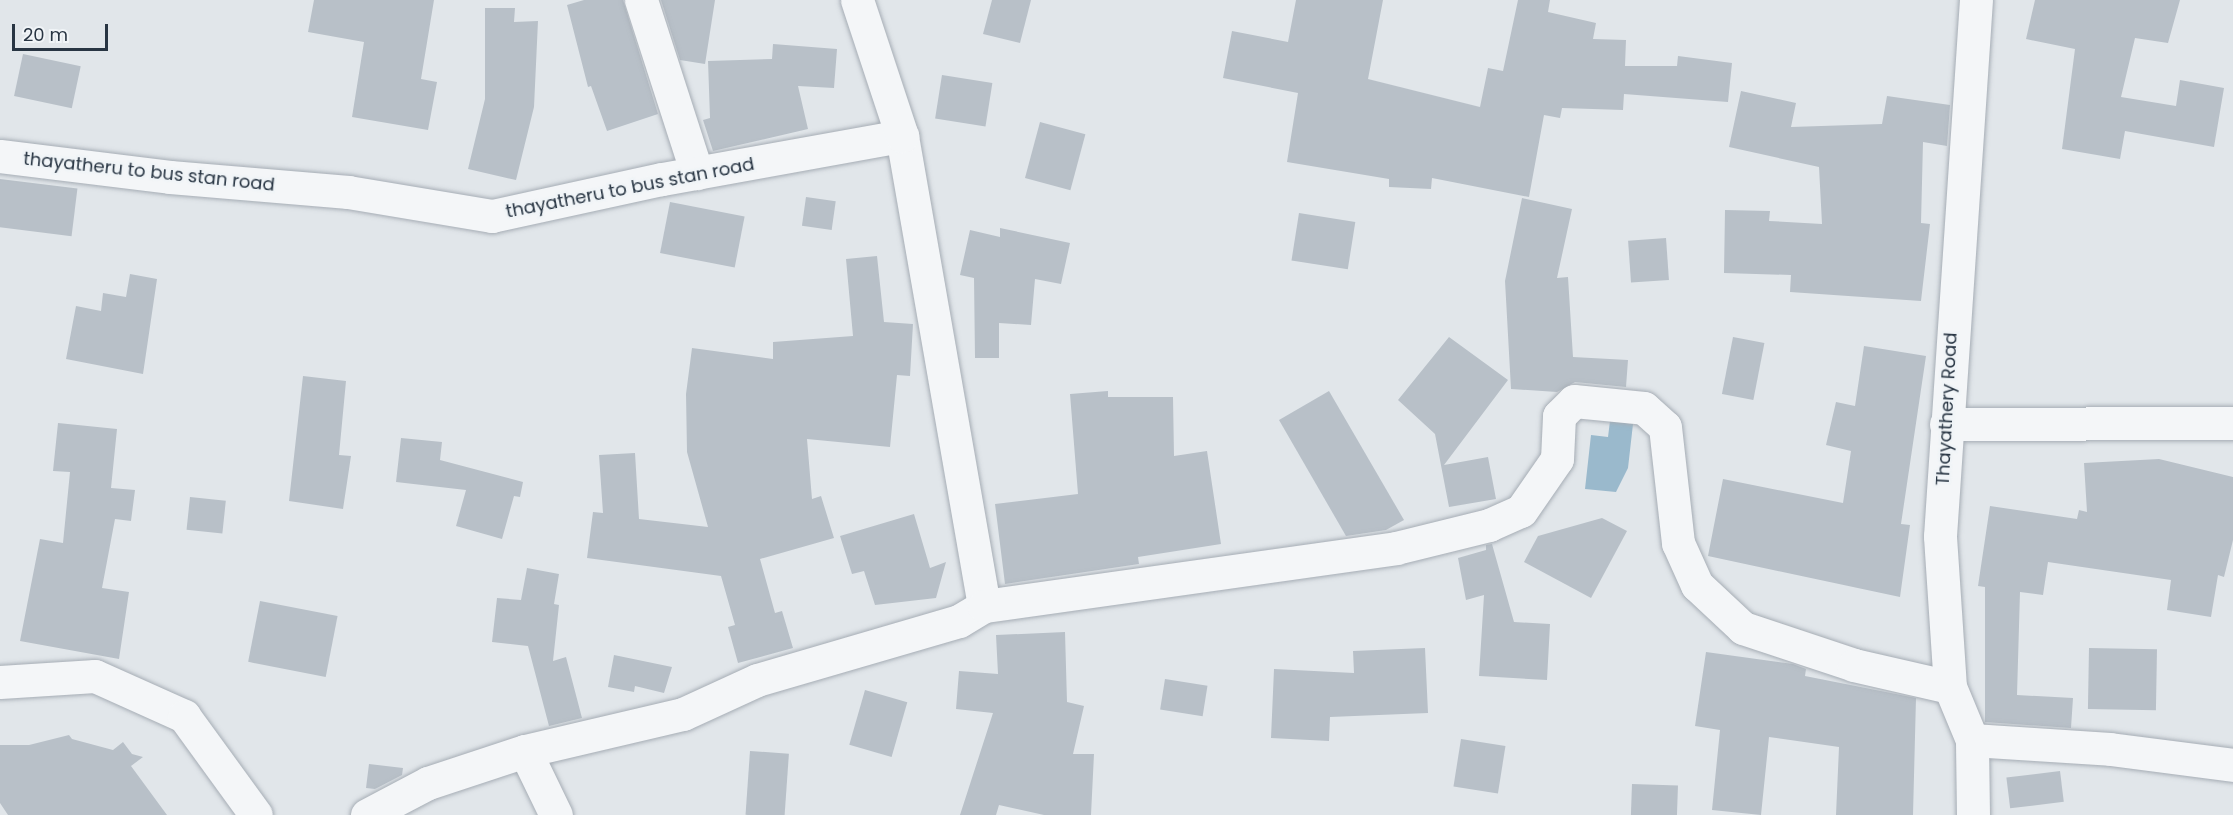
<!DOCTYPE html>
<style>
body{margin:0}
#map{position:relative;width:2233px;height:815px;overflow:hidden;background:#e1e6ea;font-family:Poppins,sans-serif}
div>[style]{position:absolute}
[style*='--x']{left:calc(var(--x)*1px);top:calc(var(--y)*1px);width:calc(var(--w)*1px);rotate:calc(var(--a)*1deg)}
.water>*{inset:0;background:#9ab9cc}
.building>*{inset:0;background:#b8c0c8;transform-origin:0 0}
.roads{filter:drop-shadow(0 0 2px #a6adb5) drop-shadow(0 0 2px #a6adb5)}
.minor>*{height:33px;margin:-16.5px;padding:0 16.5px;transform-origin:16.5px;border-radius:16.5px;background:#f4f6f8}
.tertiary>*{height:33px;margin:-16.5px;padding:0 16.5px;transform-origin:16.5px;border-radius:16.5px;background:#f4f6f8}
span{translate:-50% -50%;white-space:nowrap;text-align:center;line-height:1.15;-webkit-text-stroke:5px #f0f4f7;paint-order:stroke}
.street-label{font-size:18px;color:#283543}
.scale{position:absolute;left:12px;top:24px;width:96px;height:27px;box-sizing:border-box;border:3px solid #283543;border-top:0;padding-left:8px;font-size:18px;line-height:21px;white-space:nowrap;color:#283543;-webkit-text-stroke:4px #f0f4f7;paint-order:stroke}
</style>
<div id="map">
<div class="water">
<i style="clip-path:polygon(1610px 421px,1633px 424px,1628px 468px,1616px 492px,1585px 489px,1591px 435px,1608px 437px)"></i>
</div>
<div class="building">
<i style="clip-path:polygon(314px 0,434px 0,421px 79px,437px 82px,428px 130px,352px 117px,364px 42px,308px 32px)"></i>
<i style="clip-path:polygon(584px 0,623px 0,658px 114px,607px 131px,591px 86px,588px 87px,567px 5px)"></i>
<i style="clip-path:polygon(661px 0,715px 0,705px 64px,680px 60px)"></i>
<i style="clip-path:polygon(992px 0,1031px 0,1020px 43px,983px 34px)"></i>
<i style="clip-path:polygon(1296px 0,1383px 0,1368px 79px,1480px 107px,1488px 68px,1503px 71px,1518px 0,1550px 0,1548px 12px,1596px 23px,1593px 39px,1626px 40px,1625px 66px,1677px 66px,1678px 56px,1732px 63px,1728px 102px,1624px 94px,1623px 110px,1562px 108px,1560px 118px,1544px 115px,1529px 197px,1432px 178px,1431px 189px,1389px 187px,1389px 179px,1287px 162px,1298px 93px,1223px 78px,1232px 31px,1288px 42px)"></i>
<i style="clip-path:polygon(2035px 0,2180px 0,2168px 43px,2135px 38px,2121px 97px,2176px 106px,2180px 80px,2224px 88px,2214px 147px,2125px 131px,2120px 159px,2062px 149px,2075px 49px,2026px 39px)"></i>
<i style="clip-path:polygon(485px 8px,515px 8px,514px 22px,538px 21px,534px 107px,516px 180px,468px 169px,485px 99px)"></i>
<i style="clip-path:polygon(773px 44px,837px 49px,834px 88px,798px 86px,808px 129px,713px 151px,703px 120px,710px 118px,708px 61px,772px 59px)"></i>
<i style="left:23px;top:54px;width:59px;height:43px;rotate:12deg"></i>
<i style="left:942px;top:75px;width:51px;height:44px;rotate:9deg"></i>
<i style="clip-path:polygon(1741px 91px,1796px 103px,1791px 127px,1882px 124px,1887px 96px,1950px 105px,1947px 146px,1923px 142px,1921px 223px,1930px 224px,1921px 301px,1790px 292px,1791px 275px,1724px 273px,1725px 210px,1770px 211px,1769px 221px,1822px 224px,1819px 167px,1729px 147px)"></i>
<i style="left:1040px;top:122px;width:47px;height:58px;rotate:15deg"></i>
<i style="left:0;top:179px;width:78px;height:48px;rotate:7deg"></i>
<i style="left:806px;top:197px;width:30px;height:29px;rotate:8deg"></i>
<i style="clip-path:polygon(1522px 198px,1572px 209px,1557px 278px,1568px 277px,1573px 357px,1628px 360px,1626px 387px,1575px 382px,1557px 392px,1511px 389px,1505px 281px)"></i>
<i style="left:670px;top:202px;width:76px;height:52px;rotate:11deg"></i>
<i style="left:1299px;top:213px;width:57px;height:48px;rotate:9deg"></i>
<i style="clip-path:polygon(1000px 228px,1070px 243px,1061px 284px,1035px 279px,1031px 325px,999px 323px,999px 358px,975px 358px,974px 278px,960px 275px,970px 230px,1000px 237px)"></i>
<i style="left:1666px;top:238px;width:42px;height:38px;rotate:86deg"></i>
<i style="clip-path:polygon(877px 256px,884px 322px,913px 324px,910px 376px,897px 375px,890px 447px,807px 439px,812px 499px,821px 496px,834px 538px,760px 559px,775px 613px,782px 611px,793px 648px,738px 663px,728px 627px,735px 625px,721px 576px,587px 558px,593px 512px,603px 513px,599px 455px,635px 453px,639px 519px,708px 527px,687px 452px,686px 394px,692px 348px,773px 359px,773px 342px,853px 336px,846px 259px)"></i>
<i style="clip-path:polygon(130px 274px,157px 279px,143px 374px,66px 359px,76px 306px,101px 311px,103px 293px,126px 297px)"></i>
<i style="clip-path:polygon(1449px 337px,1508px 380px,1444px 465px,1488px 457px,1496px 499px,1449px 507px,1435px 434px,1398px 400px)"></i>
<i style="left:1733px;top:337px;width:32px;height:58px;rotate:11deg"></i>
<i style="clip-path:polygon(1864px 346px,1926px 356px,1901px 524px,1910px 525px,1900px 597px,1708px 556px,1723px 479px,1843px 503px,1851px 451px,1826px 445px,1836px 402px,1855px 406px)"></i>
<i style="clip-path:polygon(303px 376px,346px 381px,339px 455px,351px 456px,343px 509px,289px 501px)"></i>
<i style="clip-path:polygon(1108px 391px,1108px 397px,1173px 397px,1174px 456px,1207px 451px,1221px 544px,1138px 557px,1139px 564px,1005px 584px,995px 504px,1078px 494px,1070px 394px)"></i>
<i style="clip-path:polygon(1329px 391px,1404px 520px,1386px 530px,1346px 536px,1279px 420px)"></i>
<i style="clip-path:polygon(58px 423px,117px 429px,111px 488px,135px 490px,131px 521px,115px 519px,102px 588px,129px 592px,119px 659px,20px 641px,40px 539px,63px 543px,70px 472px,53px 471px)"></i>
<i style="clip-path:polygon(401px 438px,442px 442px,440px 460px,523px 482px,520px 497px,514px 496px,502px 539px,456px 526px,466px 490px,396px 482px)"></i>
<i style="clip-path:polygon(2159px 459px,2233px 477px,2233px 540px,2224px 577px,2218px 575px,2211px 617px,2167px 610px,2171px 580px,2048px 562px,2043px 595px,2020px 592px,2017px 695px,2073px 698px,2071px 728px,1985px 722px,1985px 587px,1978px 586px,1990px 506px,2077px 519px,2079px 510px,2087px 512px,2084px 463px)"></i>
<i style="left:190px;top:497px;width:36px;height:33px;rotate:6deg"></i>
<i style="clip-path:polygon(914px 514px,930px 568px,946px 562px,936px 598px,875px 605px,864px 571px,852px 574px,840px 536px)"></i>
<i style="clip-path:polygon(1602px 518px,1627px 531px,1591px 598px,1524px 562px,1538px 536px)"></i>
<i style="clip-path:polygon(1492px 544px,1514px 622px,1550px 624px,1547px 680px,1479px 676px,1484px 595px,1466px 600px,1458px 558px,1486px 550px,1486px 545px)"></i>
<i style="clip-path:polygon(527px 568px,559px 574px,554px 604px,559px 605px,553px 661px,566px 657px,582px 718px,549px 726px,528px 646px,492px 642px,497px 598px,521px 600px)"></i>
<i style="left:260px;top:601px;width:79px;height:62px;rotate:11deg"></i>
<i style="clip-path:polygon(1065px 632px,1067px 702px,1084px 706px,1073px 754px,1094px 754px,1091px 815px,1044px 815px,999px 805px,996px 815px,960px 815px,993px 713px,956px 709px,959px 671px,998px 674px,996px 635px)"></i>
<i style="clip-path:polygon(1425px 648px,1428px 713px,1330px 717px,1329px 741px,1271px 738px,1274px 669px,1354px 673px,1353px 651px)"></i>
<i style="left:2089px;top:648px;width:68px;height:61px;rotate:1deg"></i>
<i style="clip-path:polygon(1706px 652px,1793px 664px,1806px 669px,1805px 676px,1916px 698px,1913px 815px,1836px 815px,1839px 747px,1769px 737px,1761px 815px,1712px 810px,1720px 730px,1695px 726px)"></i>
<i style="clip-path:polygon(614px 655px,672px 667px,664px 693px,635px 686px,634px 692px,608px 687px)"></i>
<i style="left:1165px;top:679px;width:43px;height:31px;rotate:9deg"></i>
<i style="left:865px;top:690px;width:44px;height:57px;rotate:16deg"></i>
<i style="clip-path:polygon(69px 735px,72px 739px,113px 750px,123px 742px,132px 754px,143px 757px,131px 766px,167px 815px,8px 815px,0 803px,0 745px,29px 745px)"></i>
<i style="left:1461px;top:739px;width:45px;height:48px;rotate:9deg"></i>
<i style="left:750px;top:751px;width:39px;height:64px;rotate:4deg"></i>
<i style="clip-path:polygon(369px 764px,403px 768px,402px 775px,375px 789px,366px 788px)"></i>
<i style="left:2060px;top:771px;width:31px;height:54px;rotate:83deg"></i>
<i style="left:1632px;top:784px;width:46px;height:31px;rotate:2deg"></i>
</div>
<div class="roads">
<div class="minor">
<i style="--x:641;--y:0;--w:182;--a:72.1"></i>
<i style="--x:902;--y:136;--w:477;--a:80.1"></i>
<i style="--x:0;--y:156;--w:171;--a:7"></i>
<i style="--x:170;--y:177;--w:179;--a:4.8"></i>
<i style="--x:348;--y:192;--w:146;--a:9.5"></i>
<i style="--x:492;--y:216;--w:174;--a:-12.3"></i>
<i style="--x:662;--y:179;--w:244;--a:-10.2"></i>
<i style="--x:902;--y:136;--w:143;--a:-108.3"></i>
<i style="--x:1946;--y:424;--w:287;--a:-0.2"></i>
<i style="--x:0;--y:682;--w:95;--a:-3.6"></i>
<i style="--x:95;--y:676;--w:98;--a:24.2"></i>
<i style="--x:184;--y:716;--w:122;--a:54"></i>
<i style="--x:1972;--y:740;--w:138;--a:3.7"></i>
<i style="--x:2110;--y:749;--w:124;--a:7.4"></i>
<i style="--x:525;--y:751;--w:71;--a:64.2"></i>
<i style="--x:367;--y:815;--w:69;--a:-27.7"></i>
<i style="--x:428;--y:783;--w:102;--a:-18.3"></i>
<i style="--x:525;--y:751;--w:162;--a:-13.2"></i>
<i style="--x:683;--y:714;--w:81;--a:-24.7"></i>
<i style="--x:757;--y:680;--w:210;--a:-16.3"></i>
<i style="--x:959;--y:621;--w:29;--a:-31"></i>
<i style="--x:984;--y:606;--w:416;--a:-8"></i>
<i style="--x:1396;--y:548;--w:96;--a:-13.9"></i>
<i style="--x:1489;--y:525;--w:35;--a:-24"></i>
<i style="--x:1521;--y:511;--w:63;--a:-55.3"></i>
<i style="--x:1557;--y:459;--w:43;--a:-87.3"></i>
<i style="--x:1559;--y:416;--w:21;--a:-45"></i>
<i style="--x:1574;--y:401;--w:70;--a:5.7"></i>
<i style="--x:1644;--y:408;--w:28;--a:42"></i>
<i style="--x:1665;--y:427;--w:117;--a:83.6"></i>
<i style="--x:1678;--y:543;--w:46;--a:65.7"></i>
<i style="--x:1697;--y:585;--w:63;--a:43.1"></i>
<i style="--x:1743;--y:628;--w:117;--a:18.4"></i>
<i style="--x:1854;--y:665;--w:98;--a:12.9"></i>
</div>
<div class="tertiary">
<i style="--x:1973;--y:815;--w:75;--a:-90.8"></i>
<i style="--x:1972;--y:740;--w:57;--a:-112.5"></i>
<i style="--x:1950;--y:687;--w:151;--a:-93.8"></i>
<i style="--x:1940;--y:536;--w:537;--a:-86.16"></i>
</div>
</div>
<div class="street-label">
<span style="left:149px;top:172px;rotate:6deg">thayatheru to bus stan road</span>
<span style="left:630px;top:188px;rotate:-11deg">thayatheru to bus stan road</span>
<span style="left:1947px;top:409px;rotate:-87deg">Thayathery Road</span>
</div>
<div class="scale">20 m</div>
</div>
